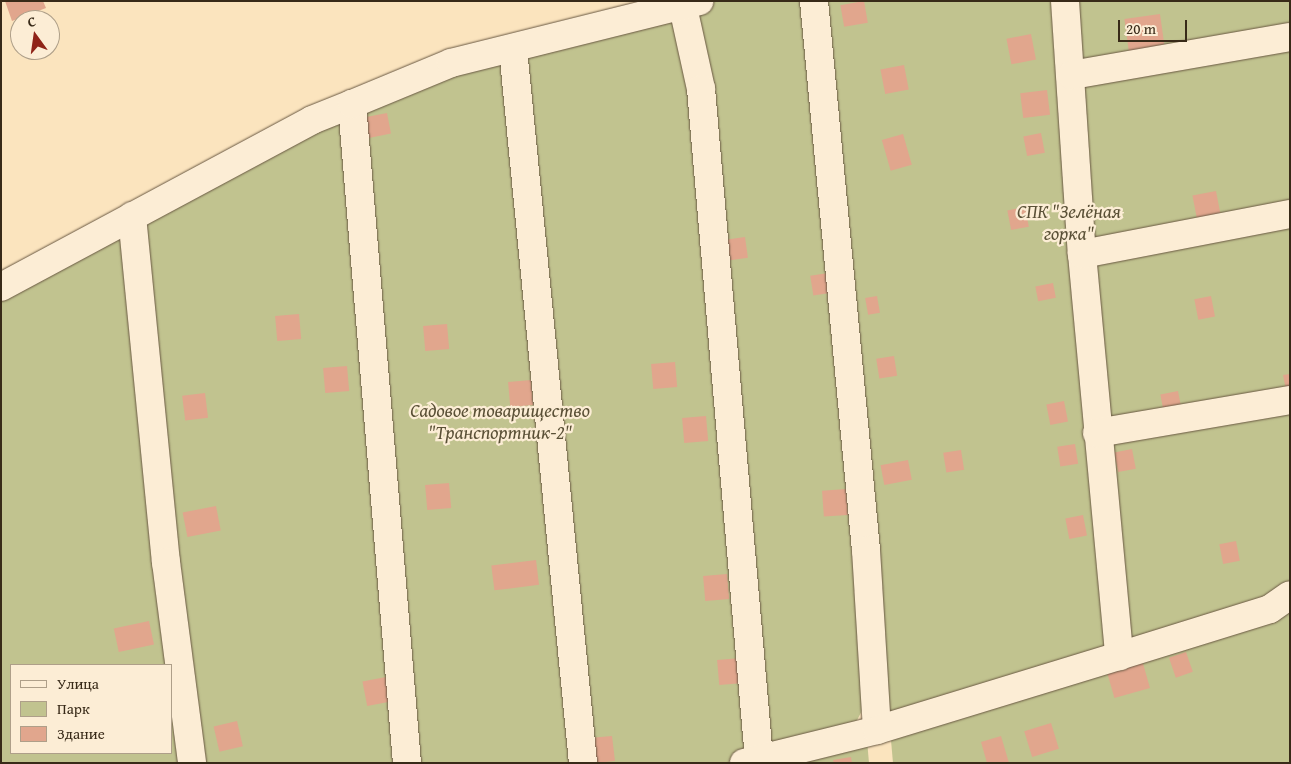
<!DOCTYPE html>
<meta charset="utf-8">
<style>
body{margin:0}
#map{position:relative;width:1291px;height:764px;overflow:hidden;background:#fbe4be;font-family:"Gentium Book Plus",serif}
div>[style]{position:absolute}
[style*='--x']{left:calc(var(--x)*1px);top:calc(var(--y)*1px);width:calc(var(--w)*1px);rotate:calc(var(--a)*1deg)}
.green>*{inset:0;background:#c1c38f}
.building>*{inset:0;background:#e1a68d;transform-origin:0 0}
.roads{filter:drop-shadow(0 0 1px #695842) drop-shadow(0 0 1px #695842)}
.minor>*{height:28px;margin:-14px;padding:0 14px;transform-origin:14px;border-radius:14px;background:#fcedd5}
span{translate:-50% -50%;white-space:nowrap;text-align:center;line-height:1.15;-webkit-text-stroke:4.5px #fcedd5;paint-order:stroke}
.park-label{font-size:19px;color:#5a5036;font-style:italic}
.frame{position:absolute;inset:0;border:2px solid #382a18;pointer-events:none}
.legend{position:absolute;left:10px;top:664px;width:162px;height:90px;box-sizing:border-box;background:#fcedd5;border:1px solid #ae9f89;margin:0;padding:6px 9px;list-style:none;font-size:15px;color:#382a18}
.legend li{display:flex;align-items:center;gap:10px;height:25px}
.legend b{width:25px;border:1px solid #ae9f89}
.north{position:absolute;left:10px;top:10px;width:50px;height:50px;box-sizing:border-box;background:#fcedd5;border:1px solid #ae9f89;border-radius:50%;rotate:346deg;font-size:14px;font-weight:700;line-height:20px;text-align:center;color:#382a18}
.north::after{content:'';display:block;margin:auto;width:18px;height:22px;background:#8f2418;clip-path:polygon(50% 0,100% 100%,50% 72%,0 100%)}
.scale{position:absolute;left:1118px;top:20px;width:69px;height:22px;box-sizing:border-box;border:2px solid #382a18;border-top:0;padding-left:6px;font-size:15px;line-height:18px;white-space:nowrap;color:#382a18;-webkit-text-stroke:4px #fcedd5;paint-order:stroke}
</style>
<div id="map">
<div class="green">
<i style="clip-path:polygon(evenodd,712px 1px,804px 1px,869px 697px,852px 730px,724px 763px,1px 763px,1px 299px,309px 132px,475px 65px,712px 1px,11px 665px,171px 665px,171px 753px,11px 753px,11px 665px)"></i>
<i style="clip-path:polygon(827px 1px,1290px 1px,1290px 763px,893px 763px)"></i>
<i style="clip-path:polygon(867px 740px,869px 763px,779px 763px)"></i>
</div>
<div class="building">
<i style="clip-path:polygon(5px 1px,43px 1px,46px 8px,12px 21px)"></i>
<i style="left:864px;top:1px;width:22px;height:24px;rotate:80deg"></i>
<i style="left:1160px;top:14px;width:35px;height:36px;rotate:82deg"></i>
<i style="left:1031px;top:34px;width:26px;height:25px;rotate:79deg"></i>
<i style="left:904px;top:65px;width:25px;height:24px;rotate:79deg"></i>
<i style="left:1047px;top:90px;width:25px;height:27px;rotate:83deg"></i>
<i style="left:387px;top:113px;width:21px;height:25px;rotate:79deg"></i>
<i style="left:1041px;top:133px;width:20px;height:18px;rotate:79deg"></i>
<i style="left:903px;top:134px;width:32px;height:22px;rotate:74deg"></i>
<i style="left:1216px;top:191px;width:25px;height:24px;rotate:79deg"></i>
<i style="left:1025px;top:207px;width:20px;height:18px;rotate:79deg"></i>
<i style="left:745px;top:237px;width:21px;height:18px;rotate:82deg"></i>
<i style="left:828px;top:273px;width:20px;height:18px;rotate:81deg"></i>
<i style="left:1053px;top:283px;width:15px;height:18px;rotate:79deg"></i>
<i style="left:877px;top:296px;width:17px;height:12px;rotate:80deg"></i>
<i style="left:1211px;top:296px;width:21px;height:17px;rotate:79deg"></i>
<i style="left:299px;top:314px;width:25px;height:24px;rotate:85deg"></i>
<i style="left:447px;top:324px;width:25px;height:24px;rotate:85deg"></i>
<i style="left:894px;top:356px;width:20px;height:18px;rotate:81deg"></i>
<i style="left:675px;top:362px;width:25px;height:24px;rotate:85deg"></i>
<i style="left:347px;top:366px;width:25px;height:24px;rotate:85deg"></i>
<i style="clip-path:polygon(1290px 374px,1290px 395px,1287px 395px,1283px 375px)"></i>
<i style="left:531px;top:380px;width:25px;height:23px;rotate:85deg"></i>
<i style="left:1178px;top:391px;width:20px;height:18px;rotate:79deg"></i>
<i style="left:205px;top:393px;width:25px;height:23px;rotate:83deg"></i>
<i style="left:1064px;top:401px;width:21px;height:18px;rotate:79deg"></i>
<i style="left:706px;top:416px;width:25px;height:24px;rotate:85deg"></i>
<i style="left:1075px;top:444px;width:20px;height:18px;rotate:81deg"></i>
<i style="left:1132px;top:449px;width:20px;height:18px;rotate:79deg"></i>
<i style="left:961px;top:450px;width:20px;height:18px;rotate:81deg"></i>
<i style="left:908px;top:460px;width:20px;height:28px;rotate:79deg"></i>
<i style="left:449px;top:483px;width:25px;height:24px;rotate:85deg"></i>
<i style="left:846px;top:489px;width:26px;height:24px;rotate:86deg"></i>
<i style="left:216px;top:506px;width:25px;height:34px;rotate:79deg"></i>
<i style="left:1083px;top:515px;width:21px;height:18px;rotate:79deg"></i>
<i style="left:1236px;top:541px;width:20px;height:17px;rotate:79deg"></i>
<i style="left:536px;top:560px;width:25px;height:45px;rotate:83deg"></i>
<i style="left:727px;top:574px;width:25px;height:24px;rotate:85deg"></i>
<i style="left:149px;top:621px;width:24px;height:36px;rotate:78deg"></i>
<i style="left:1186px;top:652px;width:21px;height:18px;rotate:71deg"></i>
<i style="left:741px;top:658px;width:25px;height:24px;rotate:85deg"></i>
<i style="left:1142px;top:660px;width:29px;height:37px;rotate:74deg"></i>
<i style="left:386px;top:677px;width:25px;height:24px;rotate:79deg"></i>
<i style="left:237px;top:721px;width:26px;height:24px;rotate:77deg"></i>
<i style="left:1051px;top:723px;width:27px;height:28px;rotate:73deg"></i>
<i style="clip-path:polygon(612px 736px,615px 761px,595px 763px,589px 738px)"></i>
<i style="clip-path:polygon(1001px 736px,1009px 763px,987px 763px,981px 742px)"></i>
<i style="clip-path:polygon(851px 757px,852px 763px,834px 763px,833px 760px)"></i>
</div>
<div class="roads">
<div class="minor">
<i style="--x:814;--y:1;--w:551;--a:84.59"></i>
<i style="--x:866;--y:550;--w:180;--a:86.5"></i>
<i style="--x:1065;--y:1;--w:254;--a:86.2"></i>
<i style="--x:1082;--y:254;--w:404;--a:84.7"></i>
<i style="--x:683;--y:7;--w:84;--a:77.6"></i>
<i style="--x:701;--y:89;--w:673;--a:85.05"></i>
<i style="--x:513;--y:49;--w:717;--a:84.4"></i>
<i style="--x:1072;--y:75;--w:221;--a:-9.9"></i>
<i style="--x:352;--y:104;--w:661;--a:85.23"></i>
<i style="--x:132;--y:216;--w:348;--a:84.4"></i>
<i style="--x:166;--y:562;--w:203;--a:82.6"></i>
<i style="--x:1082;--y:254;--w:212;--a:-10.9"></i>
<i style="--x:1;--y:287;--w:353;--a:-28.2"></i>
<i style="--x:312;--y:120;--w:43;--a:-21.8"></i>
<i style="--x:352;--y:104;--w:107;--a:-22.5"></i>
<i style="--x:451;--y:63;--w:256;--a:-14"></i>
<i style="--x:1097;--y:433;--w:196;--a:-9.7"></i>
<i style="--x:744;--y:763;--w:137;--a:-13.9"></i>
<i style="--x:877;--y:730;--w:253;--a:-17"></i>
<i style="--x:1119;--y:656;--w:158;--a:-17.3"></i>
<i style="--x:1270;--y:609;--w:24;--a:-35"></i>
</div>
</div>
<div class="park-label">
<span style="left:1069px;top:223px">СПК "Зелёная<br>горка"</span>
<span style="left:500px;top:422px">Садовое товарищество<br>"Транспортник-2"</span>
</div>
<div class="frame"></div>
<ul class="legend">
<li><b style="height:6px;background:#fcedd5"></b>Улица</li>
<li><b style="height:14px;background:#c1c38f"></b>Парк</li>
<li><b style="height:14px;background:#e1a68d"></b>Здание</li>
</ul>
<div class="north">С</div>
<div class="scale">20 m</div>
</div>
